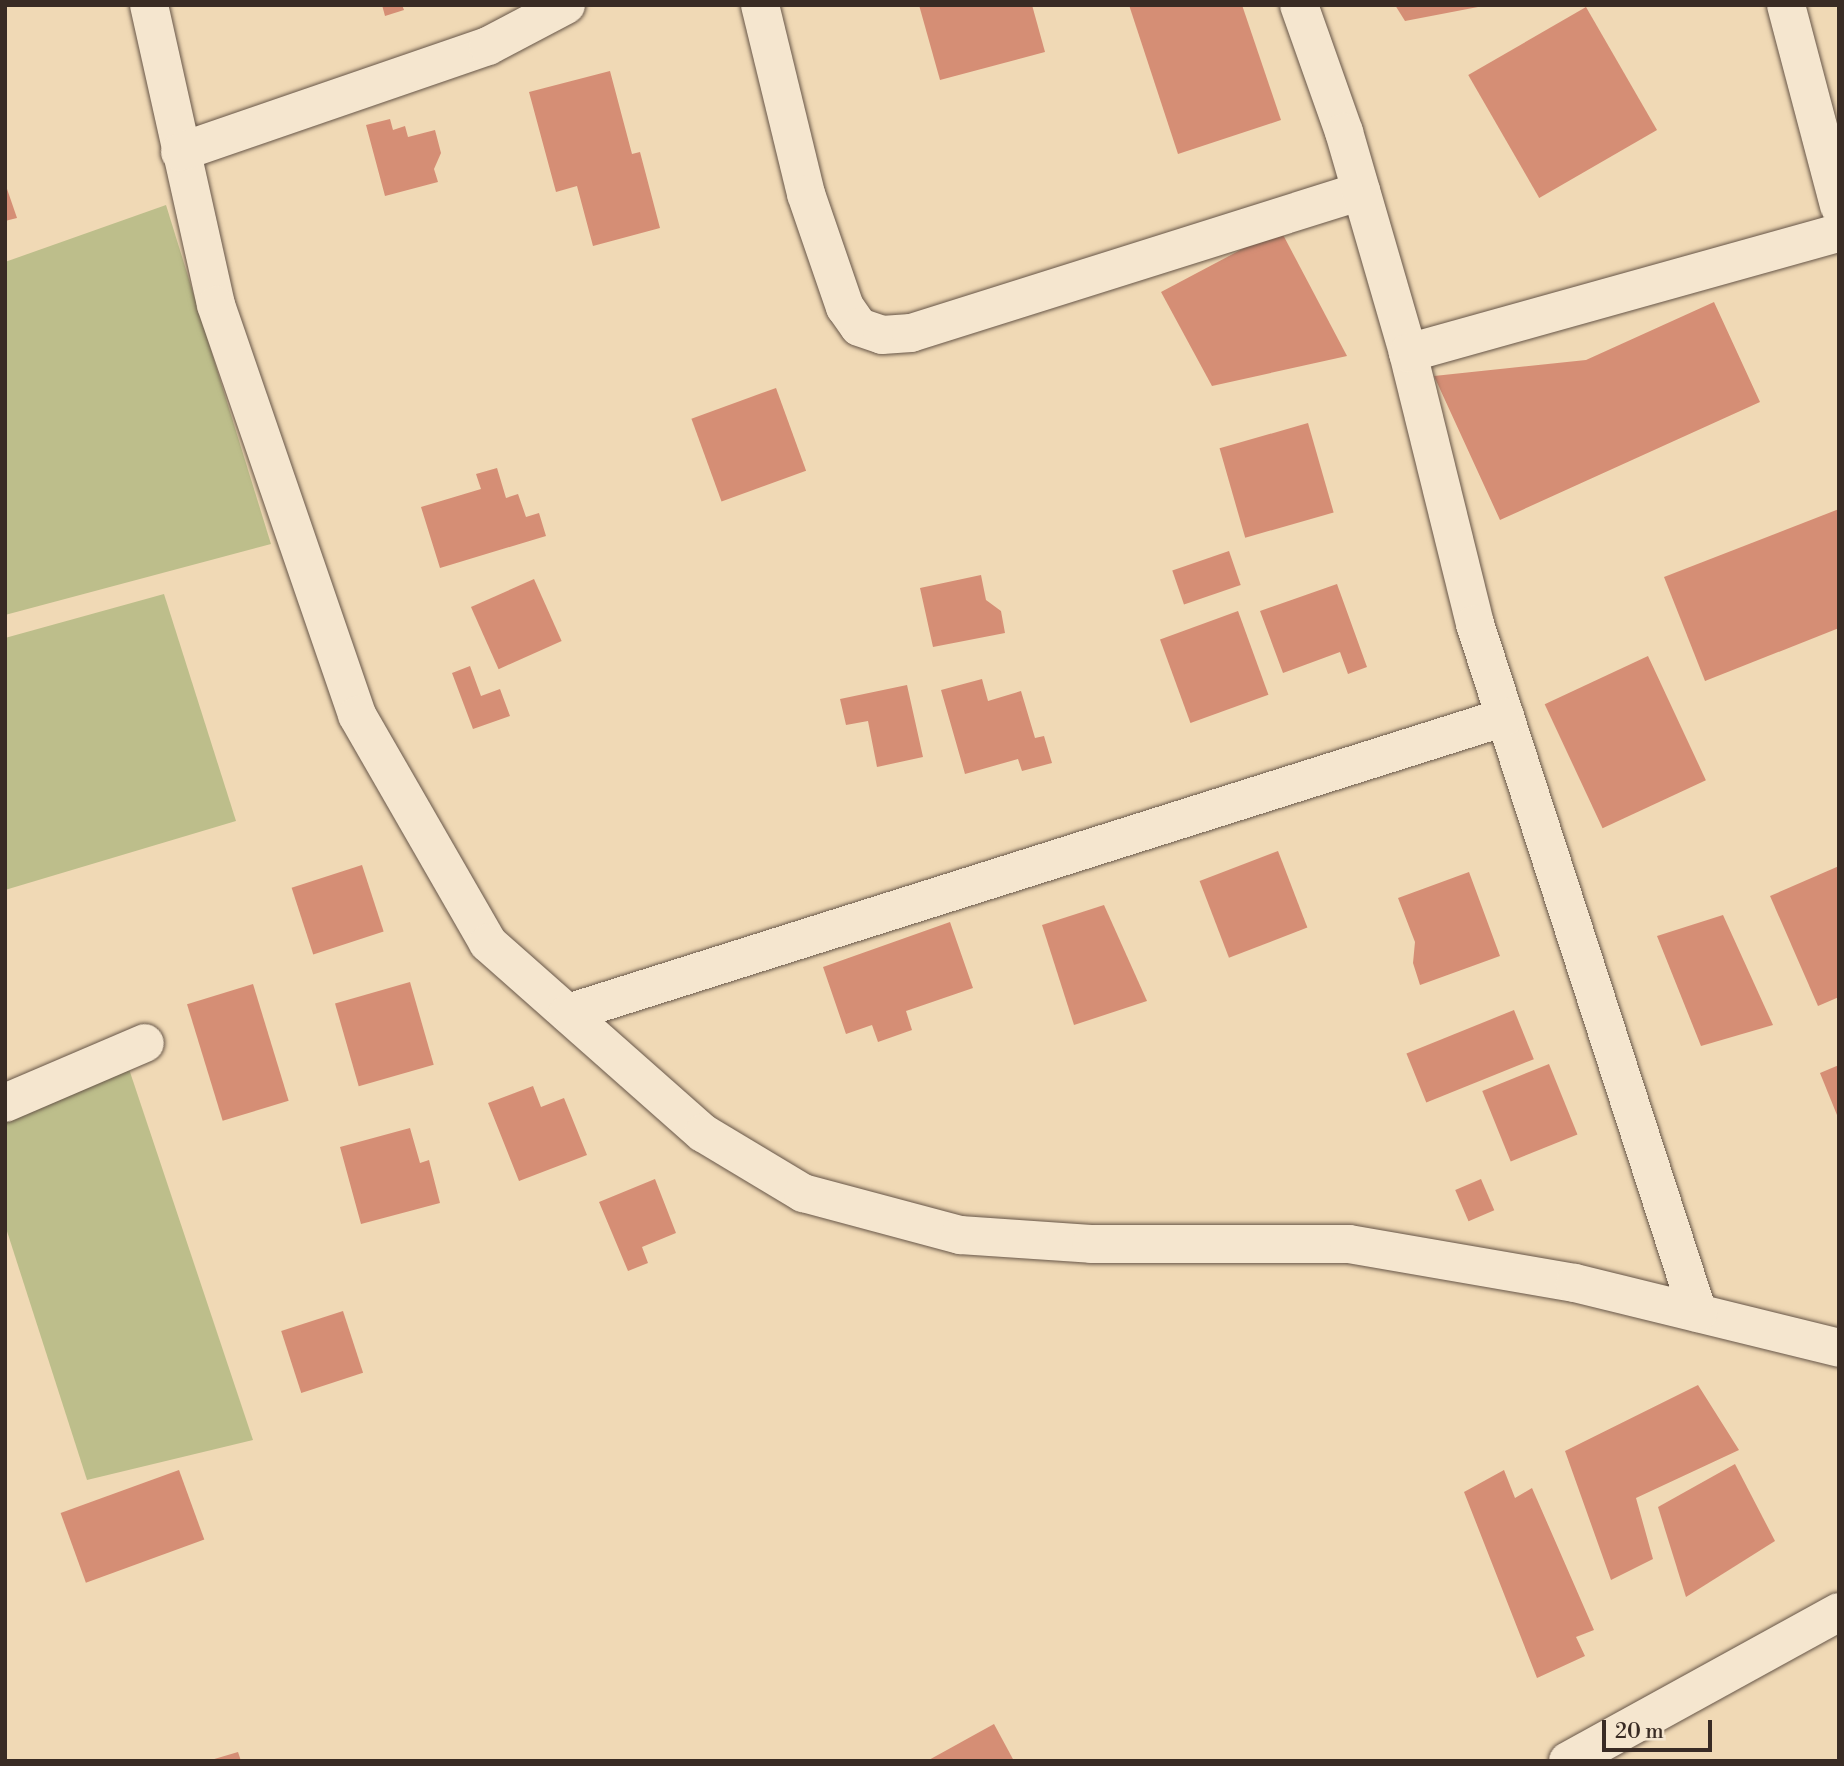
<!DOCTYPE html>
<style>
body{margin:0}
#map{position:relative;width:1844px;height:1766px;overflow:hidden;background:#f0d9b5;font-family:"Libre Bodoni",serif}
div>[style]{position:absolute}
[style*='--x']{left:calc(var(--x)*1px);top:calc(var(--y)*1px);width:calc(var(--w)*1px);rotate:calc(var(--a)*1deg)}
.green>*{inset:0;background:#bdbe8b}
.building>*{inset:0;background:#d58e75;transform-origin:0 0}
.roads{filter:drop-shadow(0 0 2px #675648) drop-shadow(0 0 2px #675648)}
.street>*{height:38px;margin:-19px;padding:0 19px;transform-origin:19px;border-radius:19px;background:#f5e6cf}
span{translate:-50% -50%;white-space:nowrap;text-align:center;line-height:1.15;-webkit-text-stroke:5px #f5e6cf;paint-order:stroke}
.frame{position:absolute;inset:0;border:7px solid #392b24;pointer-events:none}
.scale{position:absolute;left:1602px;top:1720px;width:110px;height:32px;box-sizing:border-box;border:4px solid #392b24;border-top:0;padding-left:9px;font-size:21px;line-height:24px;white-space:nowrap;color:#392b24;-webkit-text-stroke:5px #f5e6cf;paint-order:stroke}
</style>
<div id="map">
<div class="green">
<i style="clip-path:polygon(166px 205px,271px 544px,5px 615px,5px 262px)"></i>
<i style="clip-path:polygon(164px 594px,236px 821px,5px 890px,5px 638px)"></i>
<i style="clip-path:polygon(129px 1069px,253px 1440px,87px 1480px,5px 1225px,5px 1119px)"></i>
</div>
<div class="building">
<i style="clip-path:polygon(382px 5px,402px 5px,404px 10px,385px 16px)"></i>
<i style="clip-path:polygon(919px 5px,1032px 5px,1045px 52px,940px 80px)"></i>
<i style="clip-path:polygon(1129px 5px,1242px 5px,1281px 120px,1178px 154px)"></i>
<i style="clip-path:polygon(1395px 5px,1478px 5px,1478px 7px,1405px 21px)"></i>
<i style="left:1586px;top:7px;width:142px;height:136px;rotate:60deg"></i>
<i style="clip-path:polygon(610px 71px,632px 154px,640px 152px,660px 228px,593px 246px,577px 186px,556px 192px,529px 92px)"></i>
<i style="clip-path:polygon(390px 119px,393px 130px,405px 126px,408px 137px,435px 130px,441px 153px,434px 169px,438px 182px,385px 196px,366px 125px)"></i>
<i style="clip-path:polygon(5px 183px,17px 218px,5px 221px)"></i>
<i style="clip-path:polygon(1280px 229px,1347px 356px,1212px 386px,1161px 292px)"></i>
<i style="clip-path:polygon(1714px 302px,1760px 402px,1500px 520px,1434px 376px,1586px 360px)"></i>
<i style="left:776px;top:388px;width:88px;height:90px;rotate:70deg"></i>
<i style="left:1308px;top:423px;width:93px;height:92px;rotate:74deg"></i>
<i style="clip-path:polygon(497px 468px,506px 498px,518px 494px,526px 517px,539px 513px,546px 536px,440px 568px,421px 507px,481px 489px,476px 474px)"></i>
<i style="clip-path:polygon(1839px 509px,1839px 628px,1705px 681px,1664px 577px)"></i>
<i style="left:1229px;top:551px;width:36px;height:60px;rotate:71deg"></i>
<i style="clip-path:polygon(981px 575px,986px 600px,1001px 611px,1005px 633px,933px 647px,920px 588px)"></i>
<i style="left:534px;top:579px;width:68px;height:69px;rotate:66deg"></i>
<i style="clip-path:polygon(1337px 584px,1367px 667px,1348px 674px,1340px 652px,1283px 673px,1260px 611px)"></i>
<i style="left:1238px;top:611px;width:89px;height:83px;rotate:70deg"></i>
<i style="left:1648px;top:656px;width:137px;height:114px;rotate:65deg"></i>
<i style="clip-path:polygon(470px 666px,481px 696px,500px 689px,510px 716px,473px 729px,452px 673px)"></i>
<i style="clip-path:polygon(982px 679px,988px 701px,1021px 691px,1035px 738px,1044px 736px,1052px 763px,1022px 771px,1018px 759px,965px 774px,941px 690px)"></i>
<i style="clip-path:polygon(907px 685px,923px 757px,877px 767px,868px 721px,846px 725px,840px 699px)"></i>
<i style="left:1278px;top:851px;width:82px;height:84px;rotate:69deg"></i>
<i style="left:362px;top:865px;width:70px;height:74px;rotate:72deg"></i>
<i style="clip-path:polygon(1839px 866px,1839px 997px,1818px 1006px,1770px 896px)"></i>
<i style="clip-path:polygon(1469px 872px,1500px 956px,1420px 985px,1413px 963px,1415px 942px,1398px 898px)"></i>
<i style="clip-path:polygon(1104px 905px,1147px 1001px,1074px 1025px,1042px 925px)"></i>
<i style="clip-path:polygon(1723px 915px,1773px 1025px,1701px 1046px,1657px 936px)"></i>
<i style="clip-path:polygon(950px 922px,973px 988px,906px 1011px,912px 1030px,878px 1042px,872px 1025px,846px 1034px,823px 967px)"></i>
<i style="left:410px;top:982px;width:86px;height:78px;rotate:74deg"></i>
<i style="left:253px;top:984px;width:122px;height:69px;rotate:73deg"></i>
<i style="left:1514px;top:1010px;width:53px;height:116px;rotate:68deg"></i>
<i style="left:1549px;top:1064px;width:76px;height:72px;rotate:68deg"></i>
<i style="clip-path:polygon(1839px 1065px,1839px 1120px,1820px 1073px)"></i>
<i style="clip-path:polygon(533px 1086px,541px 1107px,564px 1098px,587px 1155px,519px 1181px,488px 1103px)"></i>
<i style="clip-path:polygon(410px 1128px,420px 1163px,429px 1160px,440px 1203px,361px 1224px,340px 1147px)"></i>
<i style="clip-path:polygon(655px 1179px,676px 1233px,642px 1247px,648px 1263px,628px 1271px,599px 1202px)"></i>
<i style="left:1481px;top:1179px;width:34px;height:28px;rotate:67deg"></i>
<i style="left:343px;top:1311px;width:65px;height:65px;rotate:72deg"></i>
<i style="clip-path:polygon(1698px 1385px,1739px 1450px,1636px 1498px,1653px 1559px,1611px 1580px,1565px 1451px)"></i>
<i style="clip-path:polygon(1735px 1464px,1775px 1541px,1686px 1597px,1658px 1507px)"></i>
<i style="left:179px;top:1470px;width:74px;height:126px;rotate:70deg"></i>
<i style="clip-path:polygon(1504px 1470px,1515px 1498px,1532px 1488px,1594px 1630px,1576px 1637px,1585px 1656px,1537px 1678px,1464px 1492px)"></i>
<i style="clip-path:polygon(994px 1724px,1014px 1761px,927px 1761px)"></i>
<i style="clip-path:polygon(238px 1752px,241px 1761px,211px 1761px,211px 1760px)"></i>
</div>
<div class="roads">
<div class="street">
<i style="--x:149;--y:5;--w:307;--a:77.4"></i>
<i style="--x:216;--y:305;--w:434;--a:71"></i>
<i style="--x:357;--y:715;--w:263;--a:60.1"></i>
<i style="--x:488;--y:943;--w:287;--a:41.5"></i>
<i style="--x:703;--y:1133;--w:117;--a:31"></i>
<i style="--x:803;--y:1193;--w:163;--a:15"></i>
<i style="--x:960;--y:1235;--w:131;--a:3.9"></i>
<i style="--x:1091;--y:1244;--w:258;--a:0"></i>
<i style="--x:1349;--y:1244;--w:229;--a:9.8"></i>
<i style="--x:1575;--y:1283;--w:272;--a:13.8"></i>
<i style="--x:760;--y:5;--w:195;--a:76.3"></i>
<i style="--x:806;--y:194;--w:120;--a:71"></i>
<i style="--x:845;--y:307;--w:24;--a:55"></i>
<i style="--x:859;--y:327;--w:24;--a:19"></i>
<i style="--x:882;--y:335;--w:29;--a:-4"></i>
<i style="--x:911;--y:333;--w:472;--a:-17.5"></i>
<i style="--x:1299;--y:5;--w:135;--a:70.5"></i>
<i style="--x:1344;--y:132;--w:230;--a:73.8"></i>
<i style="--x:1408;--y:353;--w:279;--a:76.1"></i>
<i style="--x:1475;--y:624;--w:724;--a:72.07"></i>
<i style="--x:1786;--y:5;--w:208;--a:75.2"></i>
<i style="--x:180;--y:152;--w:326;--a:-19"></i>
<i style="--x:488;--y:46;--w:88;--a:-27.7"></i>
<i style="--x:1408;--y:353;--w:447;--a:-15.6"></i>
<i style="--x:568;--y:1013;--w:983;--a:-17.53"></i>
<i style="--x:5;--y:1103;--w:152;--a:-23.2"></i>
<i style="--x:1568;--y:1761;--w:309;--a:-28.8"></i>
</div>
</div>
<div class="frame"></div>
<div class="scale">20 m</div>
</div>
